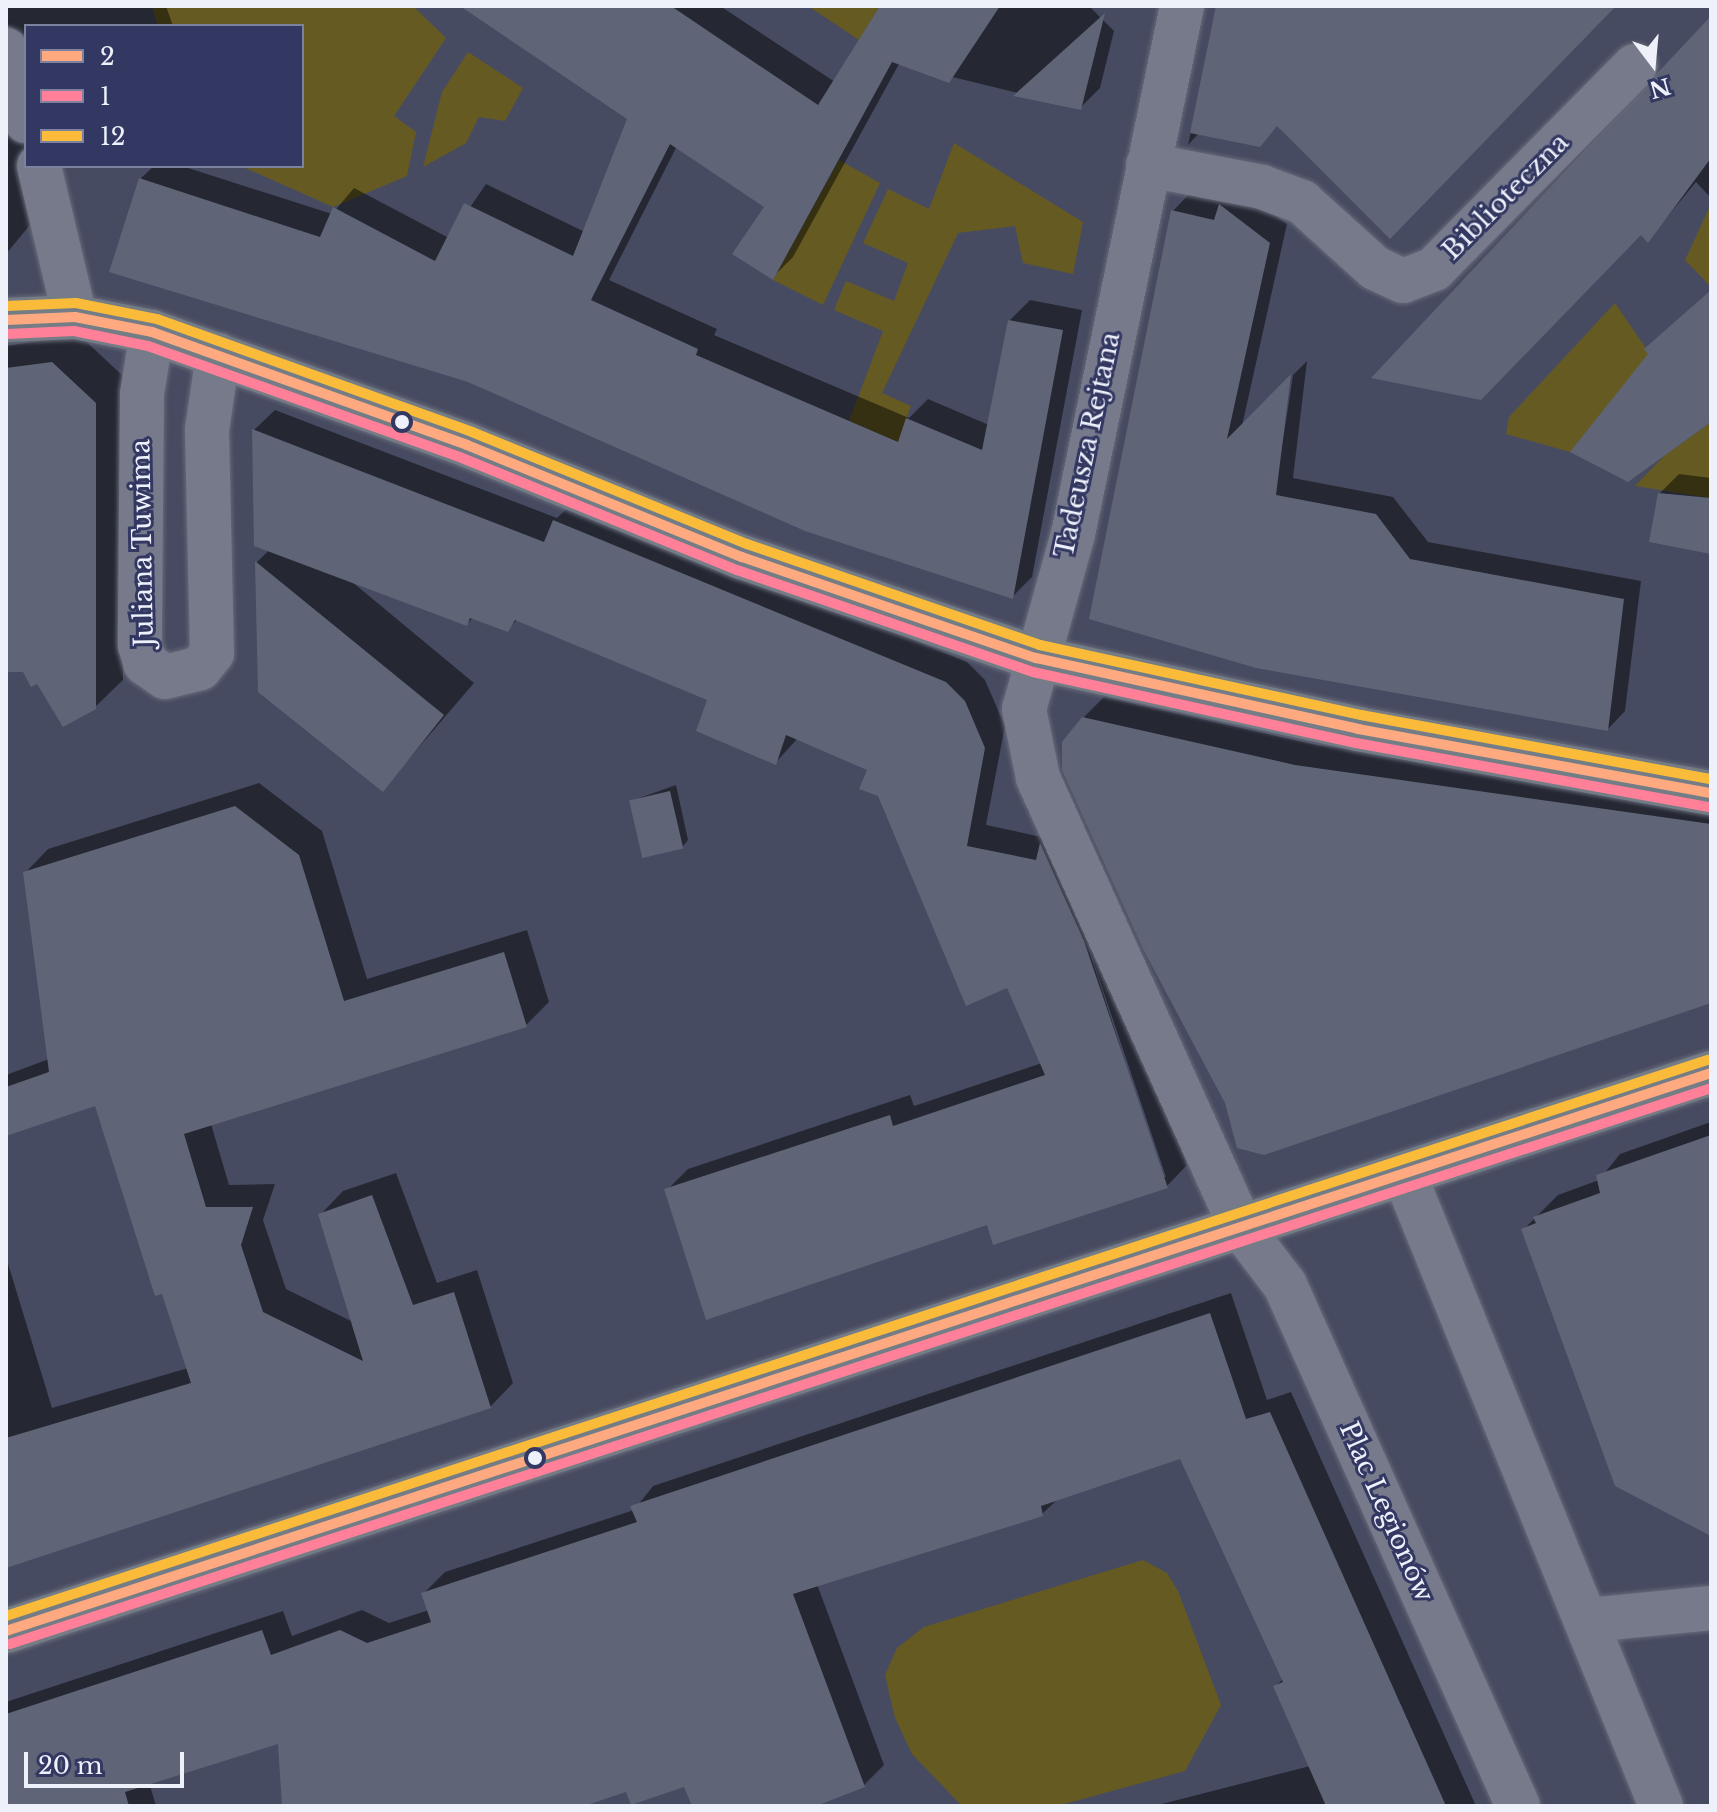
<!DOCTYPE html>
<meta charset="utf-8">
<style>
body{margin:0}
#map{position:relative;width:1717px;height:1812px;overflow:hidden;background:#474b61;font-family:"Libre Baskerville",serif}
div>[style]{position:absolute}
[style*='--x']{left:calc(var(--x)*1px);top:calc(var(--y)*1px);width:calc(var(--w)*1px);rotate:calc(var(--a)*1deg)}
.green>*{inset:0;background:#665a23}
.shadow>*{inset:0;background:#0007}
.building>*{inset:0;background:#5f6577;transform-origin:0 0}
.roads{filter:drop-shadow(0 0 2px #666979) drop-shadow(0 0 2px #666979)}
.minor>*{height:44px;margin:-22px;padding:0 22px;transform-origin:22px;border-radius:22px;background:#777a8b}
.primary>*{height:44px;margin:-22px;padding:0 22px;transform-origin:22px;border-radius:22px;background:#747d86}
.bus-1>*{height:10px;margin:-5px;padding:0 5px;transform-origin:5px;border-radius:5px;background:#ffa980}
.bus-2>*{height:10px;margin:-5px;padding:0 5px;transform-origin:5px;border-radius:5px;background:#ff8098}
.bus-3>*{height:10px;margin:-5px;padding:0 5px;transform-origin:5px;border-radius:5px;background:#fbbb3a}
.dots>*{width:22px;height:22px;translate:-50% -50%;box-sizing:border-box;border:4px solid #323861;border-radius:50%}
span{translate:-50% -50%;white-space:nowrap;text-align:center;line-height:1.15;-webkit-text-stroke:6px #323861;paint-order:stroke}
.street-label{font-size:26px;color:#eef0fa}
.frame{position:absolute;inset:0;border:8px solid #eef0fa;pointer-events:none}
.legend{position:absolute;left:24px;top:24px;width:280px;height:144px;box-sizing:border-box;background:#323861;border:2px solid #7d829e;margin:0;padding:10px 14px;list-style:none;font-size:24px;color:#eef0fa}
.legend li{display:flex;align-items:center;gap:16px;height:40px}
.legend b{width:40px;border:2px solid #7d829e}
.north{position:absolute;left:1613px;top:24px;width:80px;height:80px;-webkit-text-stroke:6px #323861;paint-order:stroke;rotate:164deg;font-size:22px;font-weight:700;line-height:32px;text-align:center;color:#eef0fa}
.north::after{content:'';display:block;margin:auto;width:28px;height:36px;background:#eef0fa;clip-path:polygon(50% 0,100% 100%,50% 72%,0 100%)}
.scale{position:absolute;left:24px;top:1752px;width:160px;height:36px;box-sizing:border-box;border:4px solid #eef0fa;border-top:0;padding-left:10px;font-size:24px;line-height:28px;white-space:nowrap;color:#eef0fa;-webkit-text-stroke:6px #323861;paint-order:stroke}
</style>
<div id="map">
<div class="green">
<i style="clip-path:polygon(152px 6px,413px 6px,446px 38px,394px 116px,416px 132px,407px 176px,333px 207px,241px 166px,302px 166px,302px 26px,158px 26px)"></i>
<i style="clip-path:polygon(808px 6px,880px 6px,859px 40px)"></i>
<i style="clip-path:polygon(468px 52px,523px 88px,505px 121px,479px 117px,466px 143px,423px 167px,442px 92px)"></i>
<i style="clip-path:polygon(954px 143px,1083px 222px,1073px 274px,1023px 263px,1015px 226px,958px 233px,882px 393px,911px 406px,898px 442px,849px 421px,883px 331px,834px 310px,846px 281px,894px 301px,908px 263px,863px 243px,888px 189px,929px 209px)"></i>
<i style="clip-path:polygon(839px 160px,880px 183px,823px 305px,773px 280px)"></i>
<i style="clip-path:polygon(1711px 204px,1711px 287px,1685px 260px)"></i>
<i style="clip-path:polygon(1615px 303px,1675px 391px,1607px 406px,1570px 452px,1506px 434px,1509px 417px)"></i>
<i style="clip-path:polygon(1711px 422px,1711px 498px,1635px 486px,1664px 456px)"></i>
<i style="clip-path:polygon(1143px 1560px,1167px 1573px,1178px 1591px,1221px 1705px,1185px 1771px,1057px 1806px,962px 1806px,912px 1754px,895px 1718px,885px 1675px,897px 1648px,924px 1627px)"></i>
</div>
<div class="shadow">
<i style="clip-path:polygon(6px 6px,166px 6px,173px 26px,26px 26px,26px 36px,6px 24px)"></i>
<i style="clip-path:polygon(466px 6px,720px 6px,835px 82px,882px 6px,1089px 6px,1114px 31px,1100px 88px,1080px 108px,899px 64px,793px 257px,773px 277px,766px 207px,677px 146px,609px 280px,717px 329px,714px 335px,909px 418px,928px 399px,989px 425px,1009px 321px,1030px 300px,1082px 310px,1032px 577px,1012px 597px,140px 179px,154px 166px,182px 166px,332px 214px,354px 188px,449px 238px,486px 184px,585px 232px,630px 118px)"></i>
<i style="clip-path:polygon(1217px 6px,1316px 6px,1188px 145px)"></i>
<i style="clip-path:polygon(1711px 19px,1711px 198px,1696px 182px,1648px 240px)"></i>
<i style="clip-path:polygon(6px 52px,26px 111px,39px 214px,6px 254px)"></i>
<i style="clip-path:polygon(1238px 188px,1287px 224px,1242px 426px,1273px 505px,1293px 375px,1307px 361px,1293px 478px,1393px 497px,1428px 542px,1641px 581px,1625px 711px,1608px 729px,1257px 666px,1173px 211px,1190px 193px)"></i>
<i style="clip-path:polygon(79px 335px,123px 376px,123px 680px,95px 707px,6px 654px,6px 346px)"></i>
<i style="clip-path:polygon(evenodd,275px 410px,557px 518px,575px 501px,967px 662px,985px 680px,1005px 726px,986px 825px,1047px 838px,1104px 920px,1187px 1165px,1167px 1186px,988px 1223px,667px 1190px,688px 1169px,910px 1095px,914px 1106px,1042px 1063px,1008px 985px,869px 769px,798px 738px,776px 762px,709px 699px,518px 619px,507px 629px,473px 617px,467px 624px,351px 581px,474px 683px,383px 789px,259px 691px,257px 562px,269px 550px,254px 430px,275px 410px,1083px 931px,1166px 1177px,1162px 1177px,1083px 931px)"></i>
<i style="clip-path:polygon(1679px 474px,1711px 478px,1711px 552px,1659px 494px)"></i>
<i style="clip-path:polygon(1104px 697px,1317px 745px,1711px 797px,1711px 1000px,1222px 1093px,1083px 718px)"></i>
<i style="clip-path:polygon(259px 783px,322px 831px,367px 979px,527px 930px,549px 1002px,526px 1025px,211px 1124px,229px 1185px,275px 1184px,263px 1220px,286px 1289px,353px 1322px,320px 1215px,343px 1191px,396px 1173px,437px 1283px,477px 1270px,513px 1383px,490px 1407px,6px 1566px,6px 1257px,52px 1408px,188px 1368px,97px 1104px,6px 1134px,6px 1075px,49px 1059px,25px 873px,48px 849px)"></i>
<i style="clip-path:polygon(676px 785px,688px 840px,682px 847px,631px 801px)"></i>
<i style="clip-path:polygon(1711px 1122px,1711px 1534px,1524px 1229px,1558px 1195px,1599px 1180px,1620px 1154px)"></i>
<i style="clip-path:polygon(1231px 1293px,1267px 1400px,1291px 1392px,1476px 1806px,1154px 1806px,1310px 1766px,1276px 1686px,1283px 1679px,1181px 1456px,1058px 1499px,1042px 1514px,817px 1584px,884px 1765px,863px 1786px,811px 1806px,694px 1806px,685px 1784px,628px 1790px,577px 1806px,284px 1806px,280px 1741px,149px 1782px,156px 1806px,6px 1806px,6px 1702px,283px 1611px,292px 1636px,362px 1610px,389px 1623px,429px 1610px,424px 1593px,445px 1572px,634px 1510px,653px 1486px)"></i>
</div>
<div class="building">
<i style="clip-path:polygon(460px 6px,671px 6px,818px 105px,880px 6px,1000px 6px,949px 83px,892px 62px,773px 280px,732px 254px,764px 207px,670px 144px,591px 300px,698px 349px,696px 355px,898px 442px,906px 418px,982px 450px,1008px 320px,1063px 330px,1013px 599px,805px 531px,468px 382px,109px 272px,139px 178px,320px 237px,333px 207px,435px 261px,464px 203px,573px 256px,627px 119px)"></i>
<i style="clip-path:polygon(1216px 6px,1616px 6px,1390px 239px,1277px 126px,1260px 147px,1190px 133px)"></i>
<i style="clip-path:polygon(1105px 13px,1081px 110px,1013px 96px)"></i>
<i style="clip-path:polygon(1711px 16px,1711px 158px,1648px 243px,1641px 235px,1481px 400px,1371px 378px)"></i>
<i style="clip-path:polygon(1219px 204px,1270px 243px,1227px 439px,1291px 374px,1276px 495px,1376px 514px,1410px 559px,1624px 599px,1608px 731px,1256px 668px,1089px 619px,1171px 210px,1214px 220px)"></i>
<i style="clip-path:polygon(1711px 290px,1711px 422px,1628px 482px,1570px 452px,1648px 354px,1644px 349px)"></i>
<i style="clip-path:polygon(52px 362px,96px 403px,96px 709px,63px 727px,37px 684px,31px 687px,23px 672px,6px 672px,6px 368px)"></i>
<i style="clip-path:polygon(252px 429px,544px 542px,553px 520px,946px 682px,965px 701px,985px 748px,967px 846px,1036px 860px,1040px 843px,1084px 941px,1168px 1188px,993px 1245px,987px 1225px,706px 1320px,664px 1189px,890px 1115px,893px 1126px,1045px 1075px,1007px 988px,966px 1006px,878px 796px,859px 789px,867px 770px,786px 735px,776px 765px,696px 731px,707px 700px,515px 620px,508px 632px,470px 618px,467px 626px,254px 546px)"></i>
<i style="clip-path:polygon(1658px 493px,1711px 498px,1711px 554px,1649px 542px)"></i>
<i style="clip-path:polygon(255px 561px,444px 715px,383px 792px,258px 692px)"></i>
<i style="clip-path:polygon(1082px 717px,1295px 765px,1711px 824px,1711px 1003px,1264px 1155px,1237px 1148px,1225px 1103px,1143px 949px,1062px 770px,1062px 742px)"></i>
<i style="left:670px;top:791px;width:59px;height:42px;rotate:77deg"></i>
<i style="clip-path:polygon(235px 806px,299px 855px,344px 1001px,504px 952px,527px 1027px,184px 1134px,206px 1207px,253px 1207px,241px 1245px,263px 1312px,363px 1361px,318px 1214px,372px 1195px,413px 1305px,454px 1292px,491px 1408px,6px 1568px,6px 1438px,191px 1383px,162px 1294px,155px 1296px,95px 1106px,6px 1136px,6px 1087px,49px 1072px,23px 872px)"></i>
<i style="clip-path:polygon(1711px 1135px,1711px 1536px,1615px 1486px,1521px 1229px,1536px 1223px,1533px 1217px,1600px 1193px,1596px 1175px)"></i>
<i style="clip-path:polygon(1210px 1313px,1246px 1419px,1270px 1412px,1446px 1806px,1326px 1806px,1273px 1686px,1283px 1682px,1180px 1459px,1041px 1506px,1043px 1516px,793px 1594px,865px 1787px,816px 1806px,692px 1806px,684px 1787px,631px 1805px,626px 1792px,584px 1806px,282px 1806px,278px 1744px,125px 1792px,129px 1806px,6px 1806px,6px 1714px,262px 1630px,271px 1655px,340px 1630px,367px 1643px,431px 1622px,421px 1593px,637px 1522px,630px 1506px)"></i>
</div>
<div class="roads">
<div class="minor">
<i style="--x:1182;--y:6;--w:539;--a:101.66"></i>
<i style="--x:1073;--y:534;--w:182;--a:105.6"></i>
<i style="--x:1024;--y:709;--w:70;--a:78.5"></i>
<i style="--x:1038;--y:778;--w:491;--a:65.7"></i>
<i style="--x:1240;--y:1226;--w:74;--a:52.7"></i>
<i style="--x:1285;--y:1285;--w:571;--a:65.91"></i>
<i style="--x:6;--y:50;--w:74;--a:74.3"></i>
<i style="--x:1148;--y:165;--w:116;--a:10.9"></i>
<i style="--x:1262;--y:187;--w:43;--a:20.6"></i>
<i style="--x:1302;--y:202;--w:98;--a:42.1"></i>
<i style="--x:1375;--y:268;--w:31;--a:25"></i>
<i style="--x:1403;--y:281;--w:33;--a:-21"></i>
<i style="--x:1434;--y:269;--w:286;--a:-45.3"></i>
<i style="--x:39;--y:166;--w:155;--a:76.6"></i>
<i style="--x:152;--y:332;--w:63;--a:99.2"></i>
<i style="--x:142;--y:394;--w:251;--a:90.5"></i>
<i style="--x:140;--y:645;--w:19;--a:74"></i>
<i style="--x:145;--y:663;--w:24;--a:35"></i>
<i style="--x:165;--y:677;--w:36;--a:-14"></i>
<i style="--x:200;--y:668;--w:19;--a:-51"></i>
<i style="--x:212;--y:653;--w:223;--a:-91.3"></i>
<i style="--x:207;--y:430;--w:76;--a:-81.7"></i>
<i style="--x:1405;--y:1176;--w:680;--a:67.89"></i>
<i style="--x:1589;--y:1620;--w:123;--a:-5.6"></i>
</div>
<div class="primary">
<i style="--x:6;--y:320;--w:69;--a:-2.5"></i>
<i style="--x:75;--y:317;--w:78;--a:11"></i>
<i style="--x:152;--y:332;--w:335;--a:19.7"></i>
<i style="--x:467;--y:445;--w:297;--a:22.2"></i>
<i style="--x:742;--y:557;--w:311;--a:19"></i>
<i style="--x:1036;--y:658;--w:330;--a:12.4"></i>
<i style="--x:1358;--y:729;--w:359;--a:10.3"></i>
<i style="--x:6;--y:1631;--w:1794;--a:-18.12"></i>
</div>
</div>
<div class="bus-1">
<i style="--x:6;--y:320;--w:69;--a:-2.5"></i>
<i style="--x:75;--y:317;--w:78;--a:11"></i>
<i style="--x:152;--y:332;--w:335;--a:19.7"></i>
<i style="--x:467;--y:445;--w:297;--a:22.2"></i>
<i style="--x:742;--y:557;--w:311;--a:19"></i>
<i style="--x:1036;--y:658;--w:330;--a:12.4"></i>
<i style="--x:1358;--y:729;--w:359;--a:10.3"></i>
<i style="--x:6;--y:1631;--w:1794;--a:-18.12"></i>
</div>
<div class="bus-2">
<i style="--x:7;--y:334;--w:67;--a:-2.6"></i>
<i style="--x:74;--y:331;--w:76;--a:11.5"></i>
<i style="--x:148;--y:346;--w:333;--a:19.6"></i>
<i style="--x:462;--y:458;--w:297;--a:22.2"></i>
<i style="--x:737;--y:570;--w:313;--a:19"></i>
<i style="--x:1033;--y:672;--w:331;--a:12.4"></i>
<i style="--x:1356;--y:743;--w:359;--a:10.3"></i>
<i style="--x:10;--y:1644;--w:1790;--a:-18.1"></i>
</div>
<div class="bus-3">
<i style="--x:6;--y:306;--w:70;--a:-2.5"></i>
<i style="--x:76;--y:303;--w:83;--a:11.2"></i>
<i style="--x:157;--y:319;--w:335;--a:19.7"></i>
<i style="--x:472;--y:432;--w:297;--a:22.2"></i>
<i style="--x:747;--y:544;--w:310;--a:19"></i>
<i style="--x:1040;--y:645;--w:329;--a:12.3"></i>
<i style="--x:1361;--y:715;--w:356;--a:10.4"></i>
<i style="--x:6;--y:1616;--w:1790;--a:-18.1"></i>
</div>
<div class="dots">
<i style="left:402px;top:422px;background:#eef0fa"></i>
<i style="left:535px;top:1458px;background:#eef0fa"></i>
</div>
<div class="street-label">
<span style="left:1506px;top:197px;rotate:-45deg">Biblioteczna</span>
<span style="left:1088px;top:445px;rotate:-78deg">Tadeusza Rejtana</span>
<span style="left:143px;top:543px;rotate:-91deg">Juliana Tuwima</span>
<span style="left:1386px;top:1512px;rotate:66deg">Plac Legionów</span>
</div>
<div class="frame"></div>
<ul class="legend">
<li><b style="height:10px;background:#ffa980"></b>2</li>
<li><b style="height:10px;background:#ff8098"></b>1</li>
<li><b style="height:10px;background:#fbbb3a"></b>12</li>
</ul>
<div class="north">N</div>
<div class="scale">20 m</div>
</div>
